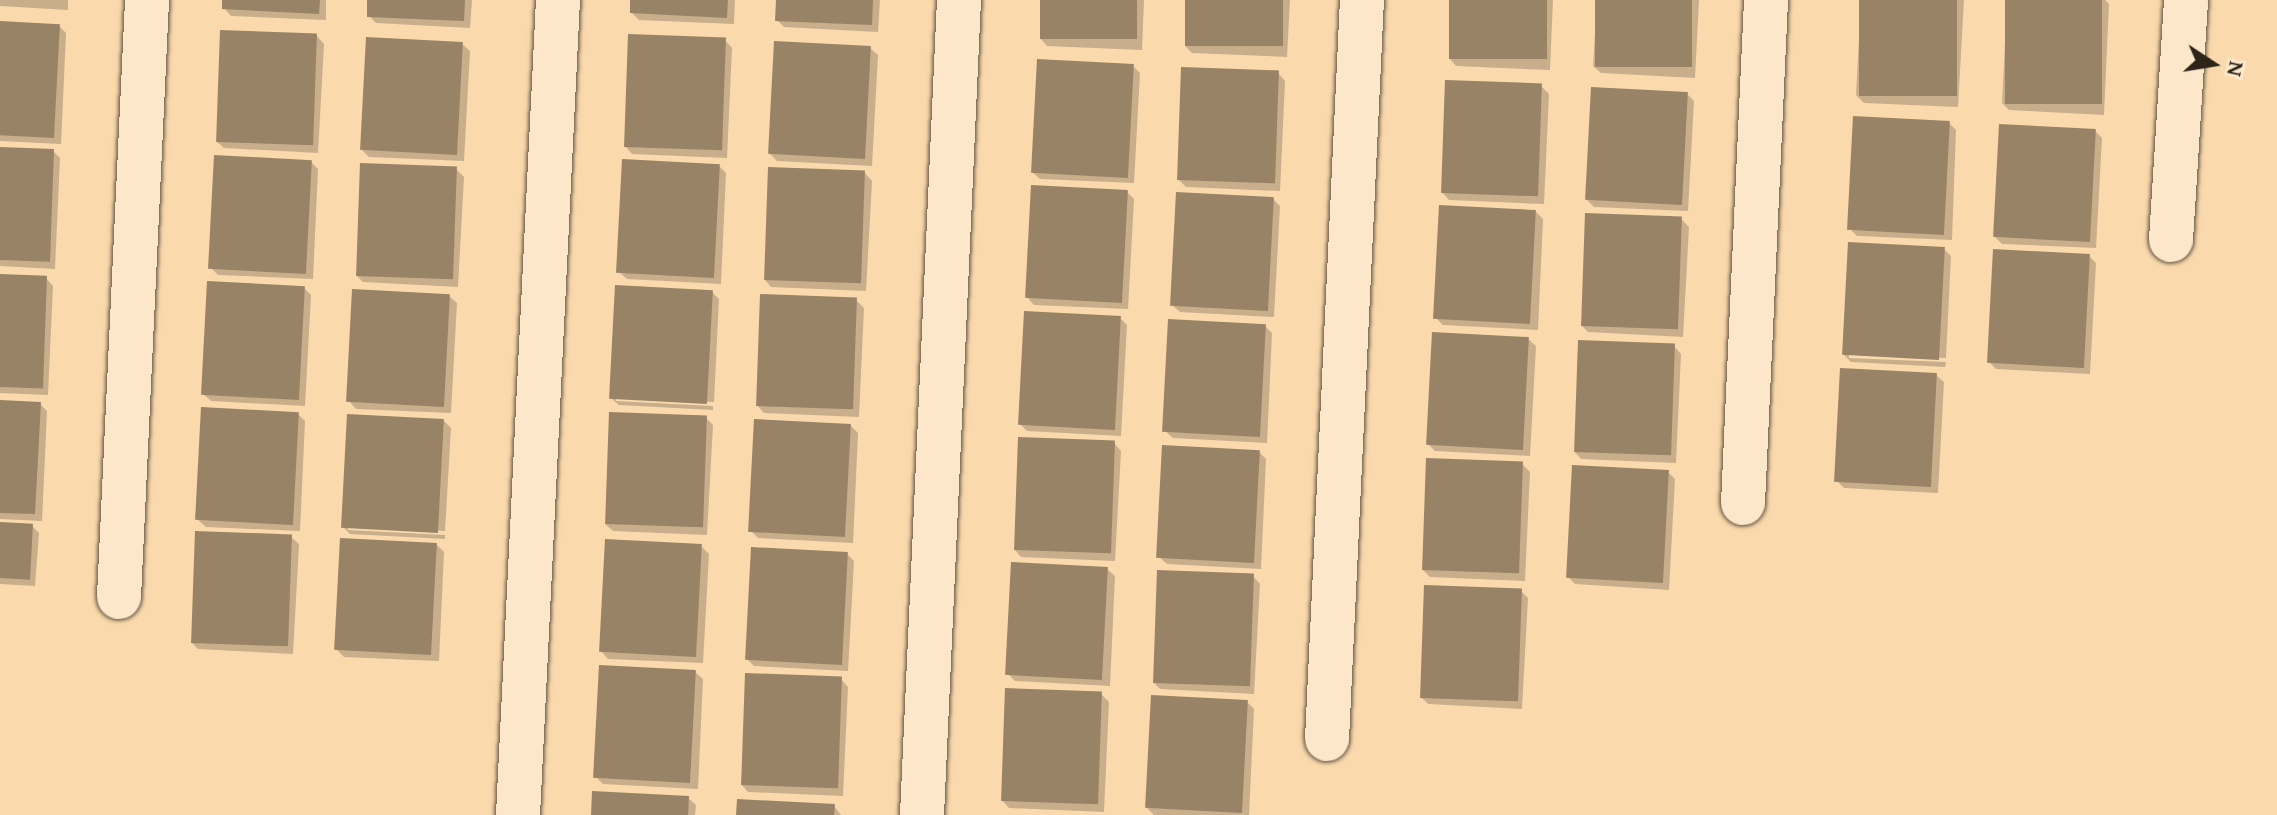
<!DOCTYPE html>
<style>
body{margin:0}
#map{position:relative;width:2277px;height:815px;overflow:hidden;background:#fadaad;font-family:"Gentium Book Plus",serif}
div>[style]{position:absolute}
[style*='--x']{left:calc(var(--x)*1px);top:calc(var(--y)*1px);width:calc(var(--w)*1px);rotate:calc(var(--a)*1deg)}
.shadow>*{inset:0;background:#0003}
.building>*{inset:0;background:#988366;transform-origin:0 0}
.roads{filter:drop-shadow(0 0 2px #60523f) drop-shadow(0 0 2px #60523f)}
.street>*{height:44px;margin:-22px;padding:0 22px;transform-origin:22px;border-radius:22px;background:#fce7ca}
span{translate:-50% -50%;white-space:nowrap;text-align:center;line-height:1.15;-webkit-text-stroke:8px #fce7ca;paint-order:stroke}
.north{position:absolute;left:2173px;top:24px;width:80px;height:80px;-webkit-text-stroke:6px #fce7ca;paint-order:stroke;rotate:102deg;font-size:22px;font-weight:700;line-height:32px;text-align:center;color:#2d241a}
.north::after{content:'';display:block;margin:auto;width:28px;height:36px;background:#2d241a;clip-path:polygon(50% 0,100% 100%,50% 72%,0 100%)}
</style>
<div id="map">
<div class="shadow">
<i style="clip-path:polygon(0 0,68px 0,68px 10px,0 6px)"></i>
<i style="clip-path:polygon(224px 0,326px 0,326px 20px,231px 16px,224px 8px)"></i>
<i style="clip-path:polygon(369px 0,472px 0,470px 28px,376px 23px,369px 16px)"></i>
<i style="clip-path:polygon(632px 0,735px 0,734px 24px,639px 20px,632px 13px)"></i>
<i style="clip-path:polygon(778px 0,880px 0,878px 32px,784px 27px,777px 20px)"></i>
<i style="clip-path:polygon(1042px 0,1144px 0,1142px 50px,1047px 46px,1040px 38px)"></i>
<i style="clip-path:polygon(1187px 0,1290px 0,1287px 57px,1192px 53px,1185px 46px)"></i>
<i style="clip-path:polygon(1451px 0,1553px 0,1550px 70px,1456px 66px,1449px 58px)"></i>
<i style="clip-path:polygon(1597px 0,1699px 0,1695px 78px,1601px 73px,1593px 66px)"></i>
<i style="clip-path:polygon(1861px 0,1964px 0,1958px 107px,1864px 103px,1856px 95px)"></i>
<i style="clip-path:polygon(2007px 0,2105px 0,2109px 4px,2104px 115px,2009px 110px,2002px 103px)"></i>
<i style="clip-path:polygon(0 23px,59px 26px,66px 33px,61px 144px,0 141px)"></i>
<i style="clip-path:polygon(317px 36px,324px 44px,318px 153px,224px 148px,216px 141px)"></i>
<i style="clip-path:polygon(725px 40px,732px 48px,727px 158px,632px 154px,625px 146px)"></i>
<i style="clip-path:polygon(462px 44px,470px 51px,464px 161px,369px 157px,362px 150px)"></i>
<i style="clip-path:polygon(870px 48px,878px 55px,872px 166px,777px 161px,770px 154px)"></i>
<i style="clip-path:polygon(1133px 66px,1140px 73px,1134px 183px,1040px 179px,1032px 172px)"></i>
<i style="clip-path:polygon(1278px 73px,1285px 81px,1280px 191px,1186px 187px,1178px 179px)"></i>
<i style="clip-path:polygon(1541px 86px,1549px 94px,1544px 204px,1449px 200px,1442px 192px)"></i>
<i style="clip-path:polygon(1687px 94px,1694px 101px,1688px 211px,1594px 207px,1587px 200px)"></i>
<i style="clip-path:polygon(1949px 123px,1956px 130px,1952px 240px,1857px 236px,1850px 229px)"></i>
<i style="clip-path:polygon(2095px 131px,2102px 138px,2096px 248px,2002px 244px,1994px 236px)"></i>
<i style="clip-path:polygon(0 149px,53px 151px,60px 158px,55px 269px,0 266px)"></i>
<i style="clip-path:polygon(311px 162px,318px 169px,313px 279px,218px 275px,211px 268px)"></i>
<i style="clip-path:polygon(719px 166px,726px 173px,721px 284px,627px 279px,619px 272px)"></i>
<i style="clip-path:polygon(456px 169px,464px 177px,458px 287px,363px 282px,356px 275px)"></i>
<i style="clip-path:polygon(865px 173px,872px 181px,866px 291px,771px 287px,764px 279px)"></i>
<i style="clip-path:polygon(1127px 192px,1134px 199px,1128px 309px,1034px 305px,1027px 297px)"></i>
<i style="clip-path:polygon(1273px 199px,1280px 206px,1274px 317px,1180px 312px,1172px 305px)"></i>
<i style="clip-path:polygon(1536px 212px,1543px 219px,1538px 330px,1443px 325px,1436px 318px)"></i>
<i style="clip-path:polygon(1681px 219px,1689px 227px,1683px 337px,1588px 332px,1581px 325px)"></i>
<i style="clip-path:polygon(1944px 249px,1951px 256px,1946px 358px,1849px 354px,1849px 358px,1946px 362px,1945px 367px,1851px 362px,1844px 355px)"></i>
<i style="clip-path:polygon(2089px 256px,2096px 263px,2090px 374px,1996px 369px,1989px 362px)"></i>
<i style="clip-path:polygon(0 276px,46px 278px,53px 286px,48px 395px,0 393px)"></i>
<i style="clip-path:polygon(304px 288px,311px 295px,305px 406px,211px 401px,203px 394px)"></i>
<i style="clip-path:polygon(712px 292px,719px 299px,714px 402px,616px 397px,616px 401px,713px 406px,713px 410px,619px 405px,611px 398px)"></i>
<i style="clip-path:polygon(449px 296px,457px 303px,451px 413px,356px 409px,349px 401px)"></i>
<i style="clip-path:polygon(856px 300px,864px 308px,859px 417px,764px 413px,757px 405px)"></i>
<i style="clip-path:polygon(1120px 318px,1127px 325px,1121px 436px,1027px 431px,1020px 424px)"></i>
<i style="clip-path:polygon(1265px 326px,1272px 333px,1267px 443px,1173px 438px,1165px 431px)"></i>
<i style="clip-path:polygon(1528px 339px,1536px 346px,1530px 456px,1435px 451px,1428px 444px)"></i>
<i style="clip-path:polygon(1674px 346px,1681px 354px,1676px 463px,1581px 459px,1574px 451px)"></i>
<i style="clip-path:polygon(1936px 375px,1944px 382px,1938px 493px,1844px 488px,1837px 481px)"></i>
<i style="clip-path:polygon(0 402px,40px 404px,47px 411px,42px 521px,0 519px)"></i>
<i style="clip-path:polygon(298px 414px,305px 421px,300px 531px,206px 527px,198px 520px)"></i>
<i style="clip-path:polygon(706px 418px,713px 425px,707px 535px,613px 531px,605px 524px)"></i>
<i style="clip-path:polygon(444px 421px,451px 428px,445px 531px,348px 526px,348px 530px,445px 535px,445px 539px,350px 534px,343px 527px)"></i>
<i style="clip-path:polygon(851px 426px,858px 433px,853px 543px,758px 538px,751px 531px)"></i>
<i style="clip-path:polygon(1114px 443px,1121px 451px,1115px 561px,1021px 557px,1014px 549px)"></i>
<i style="clip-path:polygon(1259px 452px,1266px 459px,1261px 569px,1167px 564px,1159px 557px)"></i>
<i style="clip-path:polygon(1522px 464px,1530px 472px,1525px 581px,1430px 577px,1423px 570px)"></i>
<i style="clip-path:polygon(1668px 472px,1675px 479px,1669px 590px,1575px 584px,1568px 577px)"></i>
<i style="clip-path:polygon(0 524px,32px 526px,39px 533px,35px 586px,0 584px)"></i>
<i style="clip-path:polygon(291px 537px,299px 544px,293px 654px,198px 649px,191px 642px)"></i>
<i style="clip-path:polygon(436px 544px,444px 552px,439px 661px,344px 657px,337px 650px)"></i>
<i style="clip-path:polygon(701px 546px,709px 554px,703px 663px,608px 659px,601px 651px)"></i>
<i style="clip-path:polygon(847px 554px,854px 561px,848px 671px,754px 666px,747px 659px)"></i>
<i style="clip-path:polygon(1107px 569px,1115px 576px,1110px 686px,1015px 681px,1008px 674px)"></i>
<i style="clip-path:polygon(1253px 576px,1260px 584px,1254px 694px,1160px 689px,1153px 682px)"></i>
<i style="clip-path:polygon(1521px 591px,1528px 598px,1522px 709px,1428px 704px,1421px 697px)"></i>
<i style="clip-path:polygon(695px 672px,703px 679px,698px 789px,603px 784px,596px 777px)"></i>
<i style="clip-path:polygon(841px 679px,848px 687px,843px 796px,748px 792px,741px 784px)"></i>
<i style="clip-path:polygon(1101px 694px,1109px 702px,1104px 812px,1009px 808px,1002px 800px)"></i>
<i style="clip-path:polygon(1247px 702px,1254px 709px,1249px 815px,1154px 815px,1147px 808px)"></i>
<i style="clip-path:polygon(688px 798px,696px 805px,695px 815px,593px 815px)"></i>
<i style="clip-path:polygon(834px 806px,841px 815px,738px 815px)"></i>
</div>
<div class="building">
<i style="clip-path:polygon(222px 0,320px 0,319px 14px,222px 9px)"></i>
<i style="clip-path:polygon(367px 0,465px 0,464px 21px,367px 17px)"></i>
<i style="clip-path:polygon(630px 0,728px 0,727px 18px,630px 13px)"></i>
<i style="clip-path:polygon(776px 0,873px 0,872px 25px,775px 21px)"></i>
<i style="left:1040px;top:0;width:97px;height:39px"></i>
<i style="left:1185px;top:0;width:98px;height:46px"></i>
<i style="left:1449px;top:0;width:98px;height:59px"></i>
<i style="left:1595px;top:0;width:97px;height:67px"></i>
<i style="left:1859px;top:0;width:98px;height:96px"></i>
<i style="left:2005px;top:0;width:97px;height:104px"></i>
<i style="left:0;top:21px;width:60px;height:114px;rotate:3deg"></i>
<i style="left:220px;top:30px;width:97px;height:112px;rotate:2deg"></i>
<i style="left:628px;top:34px;width:98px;height:113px;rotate:2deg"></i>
<i style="left:366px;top:37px;width:97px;height:113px;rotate:3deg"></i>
<i style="left:774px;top:41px;width:97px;height:113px;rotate:3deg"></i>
<i style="left:1037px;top:59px;width:97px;height:114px;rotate:3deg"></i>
<i style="left:1181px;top:67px;width:98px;height:113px;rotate:2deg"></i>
<i style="left:1445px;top:80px;width:97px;height:113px;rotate:2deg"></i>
<i style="left:1591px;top:87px;width:97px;height:113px;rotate:3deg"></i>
<i style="left:1853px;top:116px;width:97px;height:114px;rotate:3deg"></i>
<i style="left:1999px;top:124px;width:97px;height:113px;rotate:3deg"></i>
<i style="left:0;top:147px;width:54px;height:113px;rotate:2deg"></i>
<i style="left:214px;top:155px;width:98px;height:114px;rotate:3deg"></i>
<i style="left:622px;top:159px;width:98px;height:114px;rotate:3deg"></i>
<i style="left:360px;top:163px;width:97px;height:113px;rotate:2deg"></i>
<i style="left:768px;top:167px;width:97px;height:113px;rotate:2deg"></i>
<i style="left:1031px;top:185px;width:97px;height:113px;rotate:3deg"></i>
<i style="left:1176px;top:192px;width:98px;height:114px;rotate:3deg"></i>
<i style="left:1439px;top:205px;width:97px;height:114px;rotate:3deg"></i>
<i style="left:1585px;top:213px;width:97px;height:113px;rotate:2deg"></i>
<i style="left:1848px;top:242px;width:97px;height:113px;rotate:3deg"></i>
<i style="left:1993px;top:249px;width:97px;height:114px;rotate:3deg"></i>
<i style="left:0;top:274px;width:47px;height:113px;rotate:2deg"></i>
<i style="left:207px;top:281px;width:98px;height:114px;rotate:3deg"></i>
<i style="left:615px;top:285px;width:98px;height:114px;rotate:3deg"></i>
<i style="left:352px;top:289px;width:98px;height:113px;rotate:3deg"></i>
<i style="left:760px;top:294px;width:97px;height:112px;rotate:2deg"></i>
<i style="left:1024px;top:311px;width:97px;height:114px;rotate:3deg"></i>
<i style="left:1168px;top:319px;width:98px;height:113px;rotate:3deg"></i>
<i style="left:1432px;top:332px;width:97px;height:113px;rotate:3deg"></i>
<i style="left:1578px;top:340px;width:97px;height:112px;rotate:2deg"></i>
<i style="left:1840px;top:368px;width:97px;height:114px;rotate:3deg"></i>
<i style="clip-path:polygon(0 400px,41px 402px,35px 514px,0 513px)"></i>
<i style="left:201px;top:407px;width:98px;height:113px;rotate:3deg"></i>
<i style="left:609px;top:412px;width:98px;height:112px;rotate:2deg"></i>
<i style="left:347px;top:414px;width:97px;height:114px;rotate:3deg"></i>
<i style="left:754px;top:419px;width:97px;height:113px;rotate:3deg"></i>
<i style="left:1018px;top:437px;width:97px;height:113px;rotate:2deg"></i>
<i style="left:1162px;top:445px;width:98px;height:113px;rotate:3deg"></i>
<i style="left:1426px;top:458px;width:97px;height:112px;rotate:2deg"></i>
<i style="left:1572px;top:465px;width:97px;height:113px;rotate:3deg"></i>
<i style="left:0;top:522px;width:33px;height:56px;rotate:3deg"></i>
<i style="left:195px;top:531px;width:97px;height:112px;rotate:2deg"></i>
<i style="left:340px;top:538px;width:97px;height:112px;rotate:3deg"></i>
<i style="left:605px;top:539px;width:97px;height:113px;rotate:3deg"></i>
<i style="left:751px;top:547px;width:97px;height:113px;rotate:3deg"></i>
<i style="left:1011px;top:562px;width:97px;height:113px;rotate:3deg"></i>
<i style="left:1157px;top:570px;width:97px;height:113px;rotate:2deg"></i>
<i style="left:1424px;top:585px;width:98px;height:113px;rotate:2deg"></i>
<i style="left:599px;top:665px;width:97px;height:113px;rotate:3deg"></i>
<i style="left:745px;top:673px;width:97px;height:112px;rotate:2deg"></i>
<i style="left:1005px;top:688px;width:97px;height:113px;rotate:2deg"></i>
<i style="left:1151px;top:695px;width:97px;height:113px;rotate:3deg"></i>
<i style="clip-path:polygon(592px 791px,689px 796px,688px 815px,591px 815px)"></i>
<i style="clip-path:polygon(737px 799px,835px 804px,834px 815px,736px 815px)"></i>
</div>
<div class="roads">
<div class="street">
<i style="--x:2171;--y:240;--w:240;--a:-86.4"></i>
<i style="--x:1743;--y:503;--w:504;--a:-87.38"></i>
<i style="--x:119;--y:597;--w:598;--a:-87.31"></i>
<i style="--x:1327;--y:739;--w:740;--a:-87.29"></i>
<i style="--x:518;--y:815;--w:816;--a:-87.19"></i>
<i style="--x:922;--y:815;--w:816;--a:-87.4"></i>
</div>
</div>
<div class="north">N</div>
</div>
